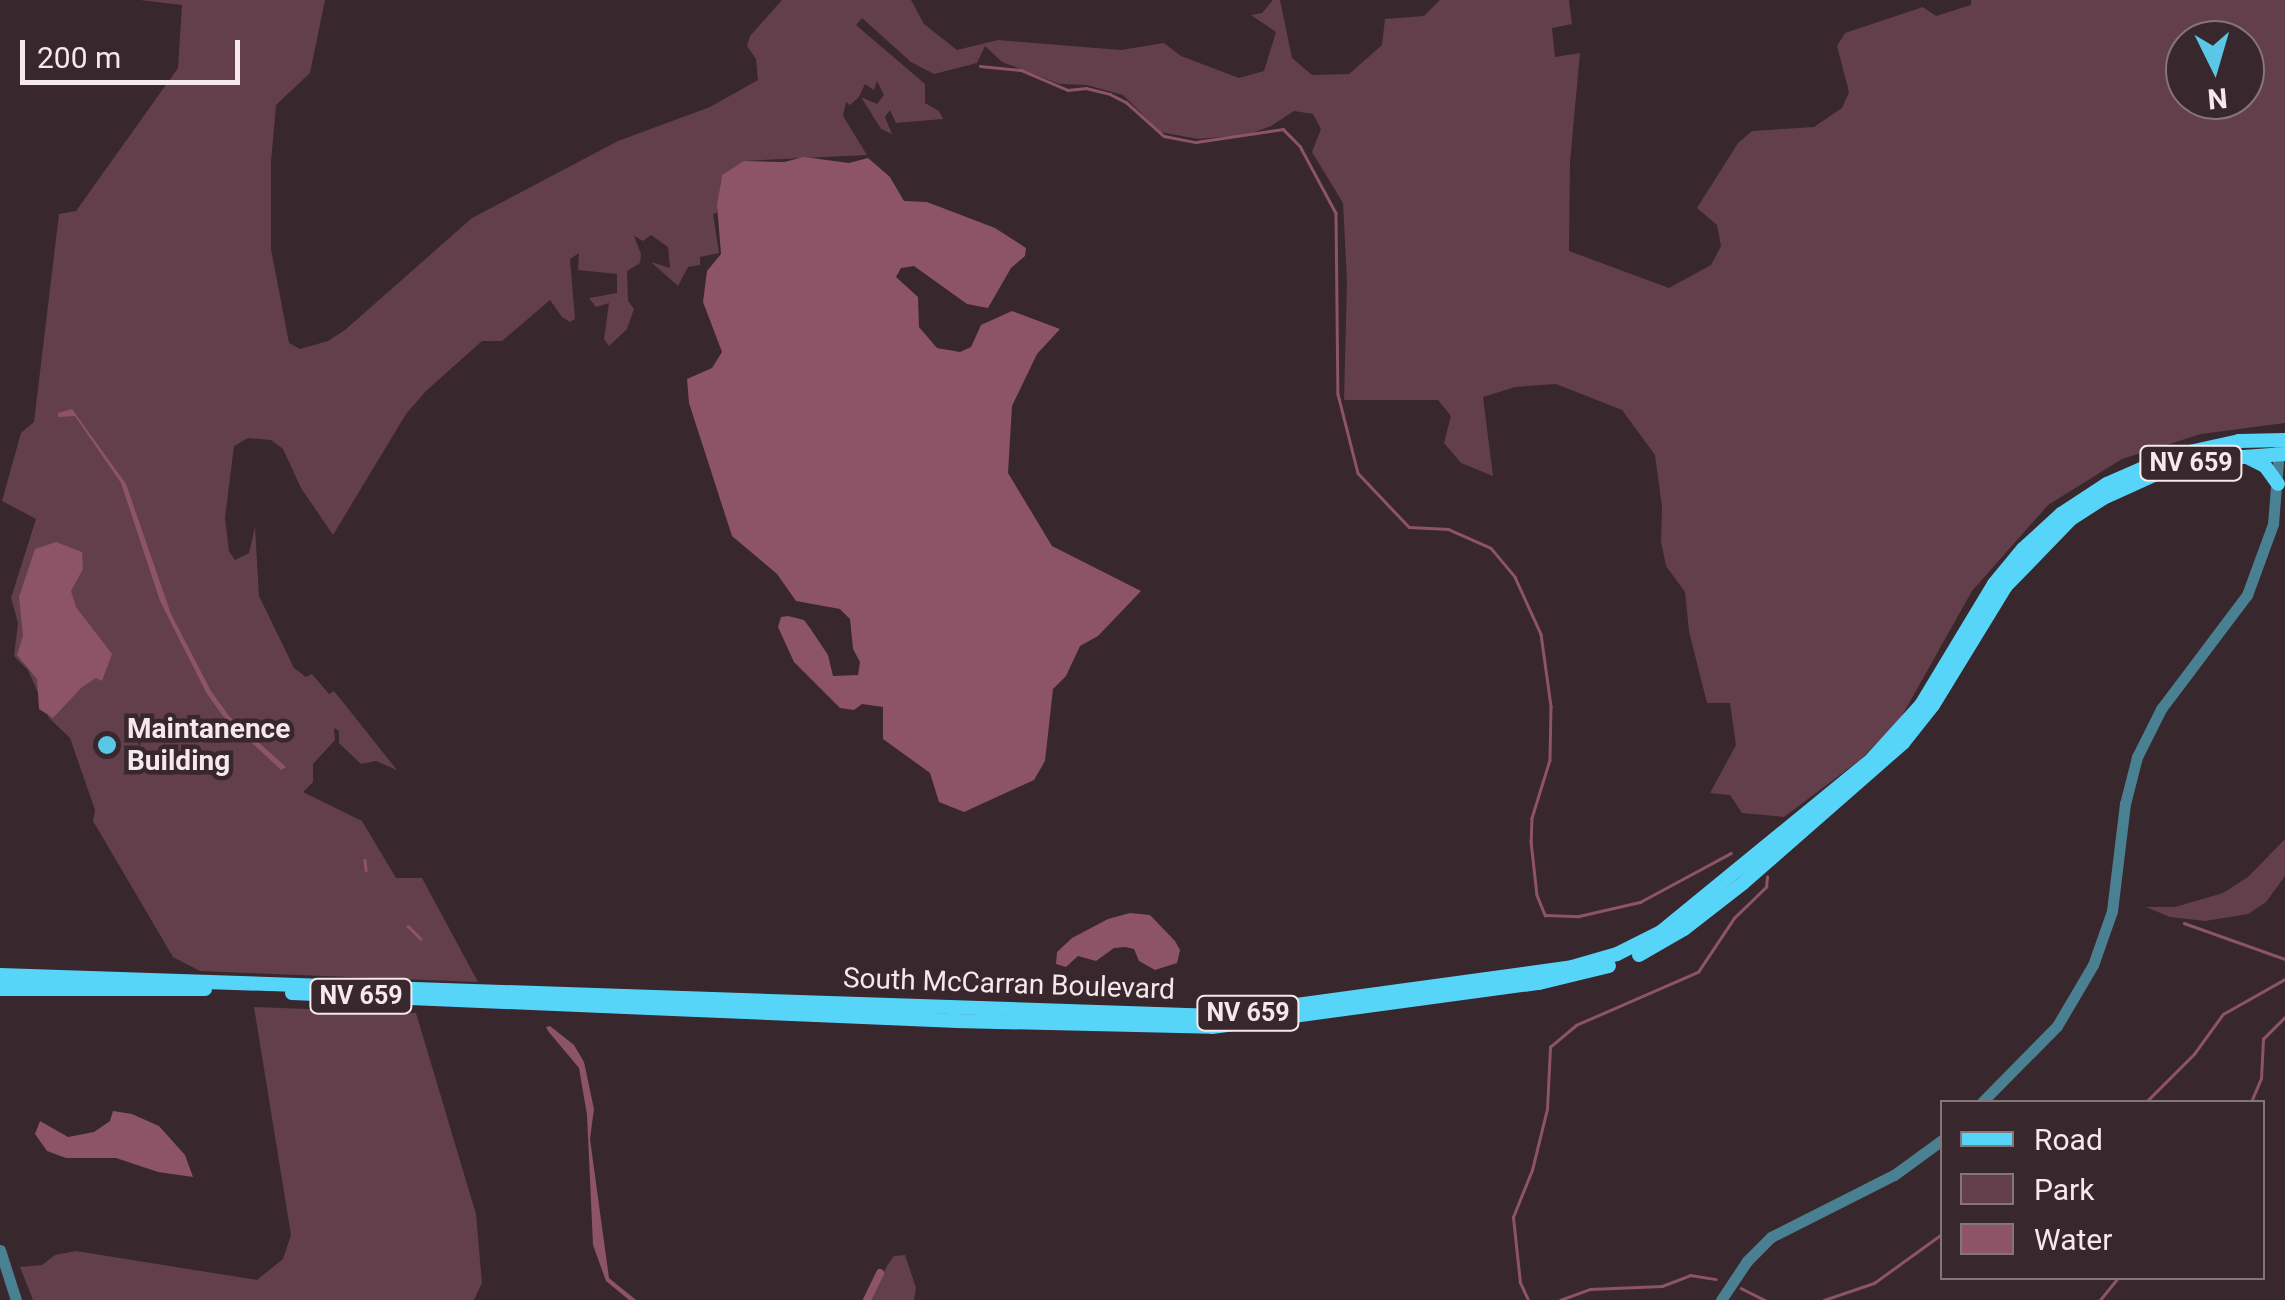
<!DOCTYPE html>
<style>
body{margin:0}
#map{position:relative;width:2285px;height:1300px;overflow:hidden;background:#38272c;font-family:Roboto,sans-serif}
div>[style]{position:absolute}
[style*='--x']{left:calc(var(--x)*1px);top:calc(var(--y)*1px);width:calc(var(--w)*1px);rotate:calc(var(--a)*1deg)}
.green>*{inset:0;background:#633f4b}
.water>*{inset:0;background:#8d5367}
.stream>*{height:2.5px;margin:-1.25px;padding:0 1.25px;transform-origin:1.25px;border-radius:1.25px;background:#8d5367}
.canal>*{height:8px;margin:-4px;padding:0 4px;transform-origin:4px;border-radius:4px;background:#8d5367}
.tertiary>*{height:11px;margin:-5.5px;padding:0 5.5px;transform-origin:5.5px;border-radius:5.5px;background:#498192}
.primary>*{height:14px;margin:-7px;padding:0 7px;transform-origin:7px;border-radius:7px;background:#57d5f9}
.dots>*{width:28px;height:28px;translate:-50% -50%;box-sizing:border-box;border:5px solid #38272c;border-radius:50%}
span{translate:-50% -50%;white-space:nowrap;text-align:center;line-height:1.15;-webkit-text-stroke:9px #38272c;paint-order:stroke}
.shield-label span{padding:2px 8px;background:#38272c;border:2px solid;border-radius:8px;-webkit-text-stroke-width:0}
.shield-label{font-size:25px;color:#f5e9ec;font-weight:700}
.poi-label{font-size:28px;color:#f5e9ec;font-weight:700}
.left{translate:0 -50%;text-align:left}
.street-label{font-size:28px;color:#f5e9ec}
.legend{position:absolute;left:1940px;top:1100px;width:325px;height:180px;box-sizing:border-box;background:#38272c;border:2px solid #847579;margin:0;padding:12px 18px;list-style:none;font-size:30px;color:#f5e9ec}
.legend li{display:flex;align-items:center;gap:20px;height:50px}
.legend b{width:50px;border:2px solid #847579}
.north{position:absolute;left:2165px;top:20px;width:100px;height:100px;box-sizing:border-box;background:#38272c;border:2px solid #847579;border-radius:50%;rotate:175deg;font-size:28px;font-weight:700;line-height:40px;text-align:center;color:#f5e9ec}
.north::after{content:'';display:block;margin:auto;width:35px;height:45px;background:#5bc7e7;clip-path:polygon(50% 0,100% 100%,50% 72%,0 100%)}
.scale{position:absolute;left:20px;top:40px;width:220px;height:45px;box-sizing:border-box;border:5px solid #f5e9ec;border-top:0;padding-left:12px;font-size:30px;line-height:35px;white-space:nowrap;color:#f5e9ec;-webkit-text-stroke:8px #38272c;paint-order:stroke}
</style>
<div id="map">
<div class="green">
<i style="clip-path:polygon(evenodd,140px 0,325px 0,310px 73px,276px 105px,271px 162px,271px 249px,289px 343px,300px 349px,328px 341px,345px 330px,472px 218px,618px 141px,710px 107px,758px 80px,756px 59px,747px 46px,750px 36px,782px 0,911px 0,924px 24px,957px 50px,998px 40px,1121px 50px,1164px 43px,1181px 56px,1239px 78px,1264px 71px,1276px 32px,1251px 15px,1262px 13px,1273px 0,1280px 0,1292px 58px,1312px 75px,1349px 74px,1382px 45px,1385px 19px,1424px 16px,1440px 0,1569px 0,1572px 24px,1552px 28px,1555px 57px,1580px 53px,1570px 162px,1569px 251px,1669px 288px,1711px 265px,1721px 246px,1717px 225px,1697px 208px,1738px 143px,1752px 131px,1814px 127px,1842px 108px,1849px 92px,1837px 46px,1845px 33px,1923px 7px,1936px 16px,1971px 5px,1971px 0,2285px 0,2285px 423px,2201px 434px,2122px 459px,2048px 505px,1972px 591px,1899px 721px,1860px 760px,1784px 817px,1742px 813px,1730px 795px,1710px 793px,1736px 745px,1730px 703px,1707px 703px,1689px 631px,1685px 592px,1666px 566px,1661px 541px,1662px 507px,1655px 455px,1622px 410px,1556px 384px,1515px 387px,1483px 397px,1493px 476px,1461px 463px,1444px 443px,1451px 416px,1438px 400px,1344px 400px,1347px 281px,1343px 203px,1312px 152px,1321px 129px,1313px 114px,1294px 111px,1271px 126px,1247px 135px,1198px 139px,1160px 132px,1123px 95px,1087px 85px,1060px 84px,1002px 62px,985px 46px,977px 63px,934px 74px,911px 62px,862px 18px,856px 25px,925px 84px,925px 103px,939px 111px,943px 119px,896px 123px,890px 110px,885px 117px,892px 134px,881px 129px,861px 97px,877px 104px,884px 95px,877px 81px,874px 90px,865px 84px,859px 97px,850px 105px,846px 102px,843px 116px,867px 155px,744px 161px,721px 179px,717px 213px,713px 214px,719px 253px,700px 257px,700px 265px,688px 267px,678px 286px,651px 262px,670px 268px,668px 247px,651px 235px,643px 241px,634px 236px,641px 254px,640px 263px,627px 271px,628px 301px,634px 309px,627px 329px,609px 346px,604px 339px,609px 303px,596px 307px,589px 298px,617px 293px,617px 274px,578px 270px,579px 253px,570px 259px,575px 319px,570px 322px,562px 317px,550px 300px,502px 341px,482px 341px,426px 391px,406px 414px,333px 535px,301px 488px,283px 449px,271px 440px,248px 438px,234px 446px,225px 518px,229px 551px,235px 560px,249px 553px,255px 527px,259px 596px,294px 668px,306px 677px,312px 674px,329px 694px,334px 691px,397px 770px,376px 761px,361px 764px,339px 743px,339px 731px,334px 728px,335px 740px,313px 764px,313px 782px,303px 792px,362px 821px,396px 878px,422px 878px,478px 982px,200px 971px,173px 957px,93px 821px,95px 810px,70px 738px,49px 718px,28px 670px,14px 656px,18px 623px,11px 598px,36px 519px,2px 501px,21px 433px,34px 422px,59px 214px,76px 211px,178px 68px,182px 5px,140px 0,2185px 40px,2245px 40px,2245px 100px,2185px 100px,2185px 40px)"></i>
<i style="clip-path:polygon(2285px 839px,2285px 876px,2266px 902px,2248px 914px,2205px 921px,2170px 917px,2146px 907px,2175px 907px,2223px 893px,2248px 877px)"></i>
<i style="clip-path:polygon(254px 1007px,416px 1013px,476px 1214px,482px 1283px,474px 1300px,33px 1300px,20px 1267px,42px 1265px,55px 1255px,76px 1251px,257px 1280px,283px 1259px,291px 1235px)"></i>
<i style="clip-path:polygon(905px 1255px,916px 1288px,914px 1300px,871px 1300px,887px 1266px,894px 1256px)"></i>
</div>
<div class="water">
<i style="clip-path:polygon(804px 157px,849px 163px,868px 158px,890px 177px,904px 201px,927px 202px,995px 228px,1026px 248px,1025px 256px,1011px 268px,988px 308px,967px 304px,914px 266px,901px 268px,896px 277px,918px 297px,919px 327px,937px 348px,960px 352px,971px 347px,981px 325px,1012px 311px,1060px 329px,1037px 354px,1012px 406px,1008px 473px,1052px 546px,1141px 591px,1098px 636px,1080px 646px,1066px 676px,1053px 689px,1045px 761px,1034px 780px,964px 812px,939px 802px,930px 773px,883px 739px,883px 707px,862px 704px,854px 710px,840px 708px,794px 662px,778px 627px,781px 617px,788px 616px,804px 620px,810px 628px,828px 655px,833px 676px,858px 675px,860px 662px,853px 649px,850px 619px,840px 609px,796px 601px,777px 574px,732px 536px,689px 403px,687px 379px,712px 368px,722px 352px,703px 302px,707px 271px,721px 254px,717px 205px,722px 175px,744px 161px,784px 162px)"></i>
<i style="clip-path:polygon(72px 409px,126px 484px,171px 614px,211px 691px,229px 716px,286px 767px,281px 770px,223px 716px,207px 694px,160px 601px,121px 483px,75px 416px,58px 417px,58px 413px)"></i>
<i style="clip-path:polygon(56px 542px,82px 552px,83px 569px,71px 591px,76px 607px,112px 654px,102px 681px,96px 678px,82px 687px,53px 718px,39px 709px,37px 679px,17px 655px,23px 636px,19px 597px,35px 549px)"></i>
<i style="clip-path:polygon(1130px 913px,1150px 915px,1175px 941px,1180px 950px,1177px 963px,1155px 970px,1139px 961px,1134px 949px,1125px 947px,1114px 948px,1096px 961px,1078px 956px,1066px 967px,1056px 964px,1057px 952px,1072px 938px,1108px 919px)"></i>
<i style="clip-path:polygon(550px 1026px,574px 1045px,584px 1062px,594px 1109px,590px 1139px,609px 1278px,636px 1300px,629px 1300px,606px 1281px,593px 1245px,587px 1115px,579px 1068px,548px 1031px,546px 1027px)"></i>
<i style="clip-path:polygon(113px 1111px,132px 1114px,159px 1126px,185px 1155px,193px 1177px,158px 1172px,116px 1158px,66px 1158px,47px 1151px,35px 1134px,40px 1121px,68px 1137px,94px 1132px,110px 1121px)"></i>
</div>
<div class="stream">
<i style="--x:980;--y:66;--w:41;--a:5.6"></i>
<i style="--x:1021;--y:70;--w:51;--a:23.1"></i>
<i style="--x:1068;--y:90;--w:18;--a:-6"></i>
<i style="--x:1086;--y:88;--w:25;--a:14"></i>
<i style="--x:1110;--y:94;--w:18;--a:27"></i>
<i style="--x:1126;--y:102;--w:51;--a:41.8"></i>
<i style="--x:1164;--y:136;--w:33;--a:11"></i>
<i style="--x:1196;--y:142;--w:88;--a:-8.5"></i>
<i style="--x:1283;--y:129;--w:24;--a:45"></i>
<i style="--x:1300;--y:146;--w:76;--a:61.8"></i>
<i style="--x:1336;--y:213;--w:181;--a:89.4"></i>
<i style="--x:1338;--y:394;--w:81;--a:75.8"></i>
<i style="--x:1358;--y:473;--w:74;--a:46.6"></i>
<i style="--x:1409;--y:527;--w:39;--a:3"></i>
<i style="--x:1448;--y:529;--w:47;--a:23.8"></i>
<i style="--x:1491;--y:548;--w:38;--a:50"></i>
<i style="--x:1515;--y:577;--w:63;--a:65.5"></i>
<i style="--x:1541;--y:634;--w:73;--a:82.1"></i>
<i style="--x:1551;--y:706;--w:54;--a:91.1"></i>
<i style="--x:1550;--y:760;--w:61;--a:107.2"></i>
<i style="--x:1532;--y:818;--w:23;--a:92"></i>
<i style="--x:1531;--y:841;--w:54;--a:83.7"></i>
<i style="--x:1537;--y:895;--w:22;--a:68"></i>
<i style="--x:1545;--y:915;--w:34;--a:2"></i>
<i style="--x:1579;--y:916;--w:63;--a:-12.9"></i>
<i style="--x:1640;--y:902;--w:103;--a:-28.3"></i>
<i style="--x:365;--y:860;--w:10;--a:84"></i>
<i style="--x:2184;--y:923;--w:107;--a:19.6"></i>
<i style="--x:408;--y:926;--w:18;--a:45"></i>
<i style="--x:2146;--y:1102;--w:68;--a:-45"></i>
<i style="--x:2194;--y:1054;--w:49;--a:-54.1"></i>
<i style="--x:2223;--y:1014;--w:71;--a:-29.4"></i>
<i style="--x:2251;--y:1102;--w:25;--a:-67"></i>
<i style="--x:2261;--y:1079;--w:40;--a:-87.1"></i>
<i style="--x:2263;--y:1039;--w:31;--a:-45"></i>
<i style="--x:1741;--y:1288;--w:27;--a:27"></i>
<i style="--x:1528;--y:1300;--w:19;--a:-115"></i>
<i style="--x:1520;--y:1283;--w:66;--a:-96.1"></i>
<i style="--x:1513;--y:1217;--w:51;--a:-68"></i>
<i style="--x:1532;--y:1170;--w:63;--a:-76.2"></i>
<i style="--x:1547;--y:1109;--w:62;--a:-87.2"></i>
<i style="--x:1550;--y:1047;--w:34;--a:-40"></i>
<i style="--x:1576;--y:1025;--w:133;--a:-23.5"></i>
<i style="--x:1698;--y:972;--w:65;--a:-56.3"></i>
<i style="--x:1734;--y:918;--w:45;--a:-44.1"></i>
<i style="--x:1766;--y:887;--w:10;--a:-84"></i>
<i style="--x:1560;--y:1300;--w:32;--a:-20"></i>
<i style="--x:1590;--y:1289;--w:72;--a:-2.4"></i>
<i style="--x:1662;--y:1286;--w:30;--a:-21"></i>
<i style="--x:1690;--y:1275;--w:26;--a:9"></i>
<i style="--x:1824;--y:1300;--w:53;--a:-18.8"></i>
<i style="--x:1874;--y:1283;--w:84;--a:-35.8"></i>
<i style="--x:2100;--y:1300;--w:28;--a:-51"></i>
</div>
<div class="canal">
<i style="--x:867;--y:1300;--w:30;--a:-64"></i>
</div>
<div class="tertiary">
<i style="--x:1982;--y:1102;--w:107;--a:-45.4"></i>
<i style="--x:2057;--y:1026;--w:71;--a:-59.5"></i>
<i style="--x:2093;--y:965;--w:57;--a:-70.6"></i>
<i style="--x:2112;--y:911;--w:108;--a:-83.1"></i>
<i style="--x:2125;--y:804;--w:49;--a:-75.7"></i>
<i style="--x:2137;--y:757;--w:54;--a:-63.4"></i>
<i style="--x:2161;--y:709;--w:143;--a:-53"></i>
<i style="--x:2247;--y:595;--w:76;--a:-69.9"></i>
<i style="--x:2273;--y:524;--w:75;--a:-85.4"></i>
<i style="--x:0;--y:1250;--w:52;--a:72.3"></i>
<i style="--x:1721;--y:1300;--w:47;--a:-56.3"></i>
<i style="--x:1747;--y:1261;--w:34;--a:-45"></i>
<i style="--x:1771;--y:1237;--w:138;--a:-26.8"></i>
<i style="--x:1894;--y:1175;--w:59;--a:-36.1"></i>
</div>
<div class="primary">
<i style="--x:2247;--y:457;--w:20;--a:27"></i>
<i style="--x:2265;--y:466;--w:22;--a:54"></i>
<i style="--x:1639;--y:955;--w:52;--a:-30"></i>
<i style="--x:1684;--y:929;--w:75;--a:-37.9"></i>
<i style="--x:1743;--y:883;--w:213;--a:-41.2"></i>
<i style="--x:1903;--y:743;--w:48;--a:-51.7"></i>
<i style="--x:1933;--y:705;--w:140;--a:-58.5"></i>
<i style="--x:2006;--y:586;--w:93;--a:-45.9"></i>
<i style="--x:2071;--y:519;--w:38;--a:-33"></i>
<i style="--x:2103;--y:498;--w:66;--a:-24.2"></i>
<i style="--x:2163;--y:471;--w:54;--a:-12.8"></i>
<i style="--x:2216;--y:459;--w:69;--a:-4.1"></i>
<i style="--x:0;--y:975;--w:1217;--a:1.93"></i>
<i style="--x:1216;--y:1016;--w:359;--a:-7.8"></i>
<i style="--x:1572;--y:967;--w:47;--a:-16.1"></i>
<i style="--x:1617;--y:954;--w:49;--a:-26.6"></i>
<i style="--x:1661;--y:932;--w:273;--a:-39.3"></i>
<i style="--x:1872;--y:759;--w:73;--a:-47.8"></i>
<i style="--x:1921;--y:705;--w:141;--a:-58.9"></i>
<i style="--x:1994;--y:584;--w:45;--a:-50.4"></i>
<i style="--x:2023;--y:549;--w:52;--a:-42.6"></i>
<i style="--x:2061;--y:514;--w:55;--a:-33.1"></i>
<i style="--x:2107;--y:484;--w:70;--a:-23.6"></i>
<i style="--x:2171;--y:456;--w:70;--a:-12.4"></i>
<i style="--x:2239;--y:441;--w:46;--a:-1.2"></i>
<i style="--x:0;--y:989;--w:205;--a:0"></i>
<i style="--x:292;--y:993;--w:666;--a:2.41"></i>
<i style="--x:957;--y:1021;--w:255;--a:1.3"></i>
<i style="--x:1212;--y:1027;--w:330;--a:-7.7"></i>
<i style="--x:1539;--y:983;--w:72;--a:-13.7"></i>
</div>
<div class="dots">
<i style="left:107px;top:745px;background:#5bc7e7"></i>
</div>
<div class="shield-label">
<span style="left:2191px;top:463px">NV 659</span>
<span style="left:361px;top:996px">NV 659</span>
<span style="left:1248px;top:1013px">NV 659</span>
</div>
<div class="poi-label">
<span class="left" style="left:127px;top:745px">Maintanence<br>Building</span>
</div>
<div class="street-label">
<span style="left:1009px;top:984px;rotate:2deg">South McCarran Boulevard</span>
</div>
<ul class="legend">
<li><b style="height:12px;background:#57d5f9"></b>Road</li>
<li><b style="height:28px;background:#633f4b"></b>Park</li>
<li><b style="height:28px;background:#8d5367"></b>Water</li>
</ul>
<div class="north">N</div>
<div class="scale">200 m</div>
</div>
